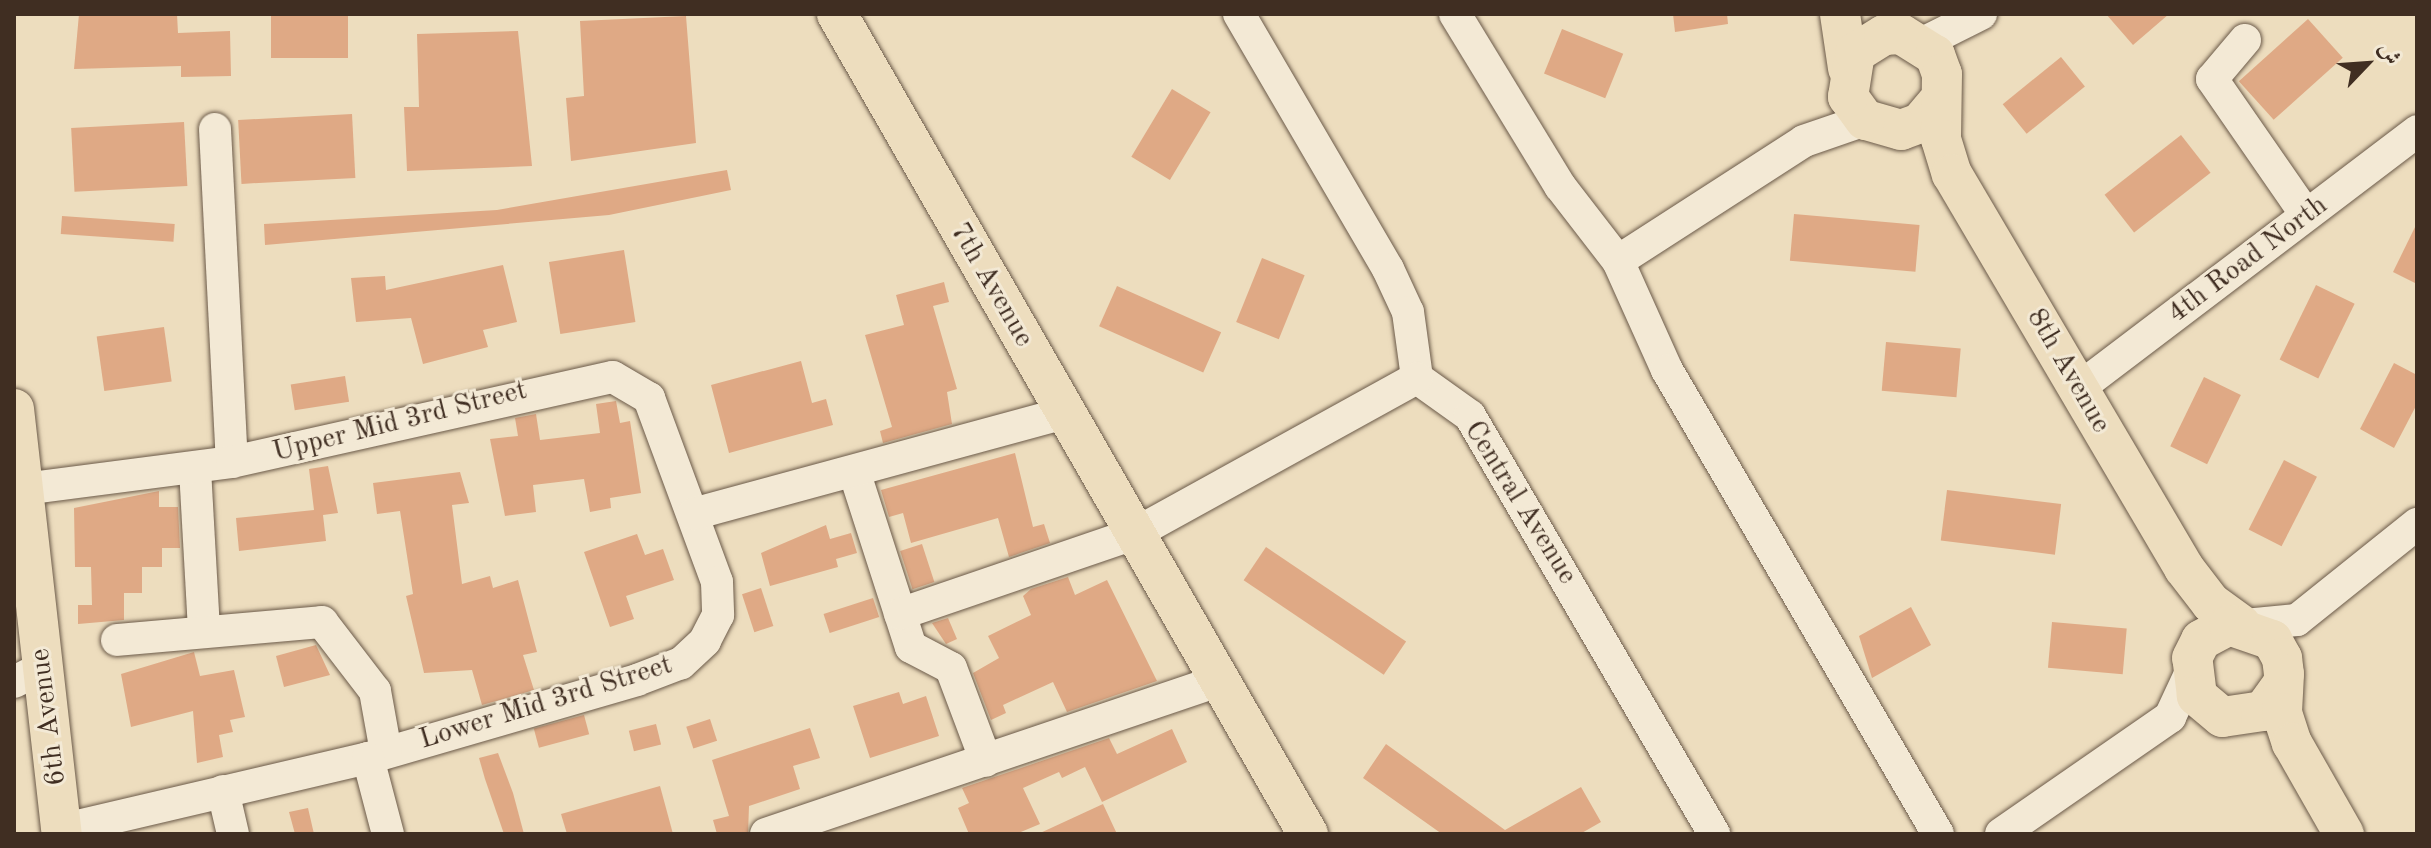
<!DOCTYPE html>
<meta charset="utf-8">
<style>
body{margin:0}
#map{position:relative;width:2431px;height:848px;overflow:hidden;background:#edddbe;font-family:"Old Standard TT",Amiri,serif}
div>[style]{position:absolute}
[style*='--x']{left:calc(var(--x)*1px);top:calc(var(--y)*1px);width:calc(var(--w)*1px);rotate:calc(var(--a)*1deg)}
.building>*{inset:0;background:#dfa985;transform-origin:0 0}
.roads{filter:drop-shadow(0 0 2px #6b5a49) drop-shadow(0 0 2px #6b5a49)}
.minor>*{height:32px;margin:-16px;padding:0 16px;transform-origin:16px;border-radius:16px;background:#f3e9d5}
.major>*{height:40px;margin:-20px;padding:0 20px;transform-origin:20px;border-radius:20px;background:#edddbe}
span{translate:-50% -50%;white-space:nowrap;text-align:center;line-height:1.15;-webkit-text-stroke:6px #f3e9d5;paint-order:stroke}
.street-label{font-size:28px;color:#402e22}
.frame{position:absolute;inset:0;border:16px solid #402e22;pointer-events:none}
.north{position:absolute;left:2327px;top:24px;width:80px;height:80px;-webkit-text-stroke:6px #f3e9d5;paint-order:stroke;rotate:65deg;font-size:22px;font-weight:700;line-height:32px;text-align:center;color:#402e22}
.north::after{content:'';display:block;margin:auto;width:28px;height:36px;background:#402e22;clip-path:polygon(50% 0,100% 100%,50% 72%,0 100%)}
</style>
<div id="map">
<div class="building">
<i style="clip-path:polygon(79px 14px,177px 14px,178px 33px,230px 31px,231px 76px,181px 77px,181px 66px,74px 69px)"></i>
<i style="left:271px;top:14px;width:77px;height:44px"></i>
<i style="clip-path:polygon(1673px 14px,1727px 14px,1728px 24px,1675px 32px)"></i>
<i style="clip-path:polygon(2106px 14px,2169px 14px,2133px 45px)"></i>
<i style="clip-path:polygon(686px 16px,696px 143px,571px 161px,566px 98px,584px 96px,580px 21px)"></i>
<i style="left:2308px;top:19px;width:52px;height:93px;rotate:48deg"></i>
<i style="left:1562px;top:29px;width:66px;height:48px;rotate:22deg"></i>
<i style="clip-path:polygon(518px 31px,532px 166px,407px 171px,404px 107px,419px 107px,417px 34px)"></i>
<i style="left:2061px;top:57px;width:38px;height:75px;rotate:51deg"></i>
<i style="left:1172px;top:89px;width:45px;height:79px;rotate:31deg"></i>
<i style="left:352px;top:114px;width:64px;height:114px;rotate:87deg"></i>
<i style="left:184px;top:122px;width:64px;height:113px;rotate:87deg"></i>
<i style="left:2181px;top:135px;width:48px;height:97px;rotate:52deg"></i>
<i style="clip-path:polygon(727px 170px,731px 190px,609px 215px,265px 245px,264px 224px,497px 210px)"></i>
<i style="left:1794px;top:214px;width:126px;height:47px;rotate:5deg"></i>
<i style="left:62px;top:216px;width:113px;height:18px;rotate:4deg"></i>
<i style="clip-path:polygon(2417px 223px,2417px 284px,2393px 272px)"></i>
<i style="left:624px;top:250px;width:73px;height:76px;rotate:81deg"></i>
<i style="left:1262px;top:258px;width:46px;height:69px;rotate:22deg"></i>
<i style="clip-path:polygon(503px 265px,517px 322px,483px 330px,488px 347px,423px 364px,411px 318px,356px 322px,351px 278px,385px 276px,386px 290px)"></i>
<i style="clip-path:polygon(944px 282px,949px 302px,933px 306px,957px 389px,947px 392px,952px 424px,883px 443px,880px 431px,892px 427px,865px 335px,904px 325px,896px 295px)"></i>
<i style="left:2316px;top:285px;width:43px;height:83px;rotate:26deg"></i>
<i style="left:1117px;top:286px;width:114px;height:44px;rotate:24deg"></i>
<i style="left:164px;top:327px;width:55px;height:68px;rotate:82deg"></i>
<i style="left:1886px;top:342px;width:75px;height:49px;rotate:5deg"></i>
<i style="clip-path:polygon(801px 361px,812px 403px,826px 399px,833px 425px,729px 453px,711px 385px)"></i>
<i style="clip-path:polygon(2394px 363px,2417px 375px,2417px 404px,2394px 448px,2360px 429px)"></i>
<i style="left:345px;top:376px;width:26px;height:55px;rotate:81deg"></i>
<i style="left:2204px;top:377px;width:41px;height:77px;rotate:26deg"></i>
<i style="clip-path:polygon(616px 401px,620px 423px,630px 421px,641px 493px,610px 498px,611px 508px,590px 512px,584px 479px,533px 485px,536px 512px,505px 516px,490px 439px,518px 436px,515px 418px,536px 414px,540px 440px,600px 433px,596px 404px)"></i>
<i style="clip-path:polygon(1015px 453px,1033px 527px,1044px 524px,1050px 543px,1009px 557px,998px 518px,911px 543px,903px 513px,889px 517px,881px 490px)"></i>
<i style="left:2284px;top:460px;width:37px;height:78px;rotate:27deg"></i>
<i style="clip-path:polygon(328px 466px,338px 513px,323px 515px,326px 541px,239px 551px,236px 518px,314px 510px,309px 469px)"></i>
<i style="clip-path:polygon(460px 472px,469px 503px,452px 505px,462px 584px,490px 576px,493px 588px,518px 580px,537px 652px,523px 655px,534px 690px,482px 705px,472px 670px,424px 673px,406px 596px,413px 594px,400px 511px,377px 514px,373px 483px)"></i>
<i style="left:1947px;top:490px;width:115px;height:51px;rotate:7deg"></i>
<i style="clip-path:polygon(159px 491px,159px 507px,178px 507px,180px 548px,162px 548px,162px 567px,142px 567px,142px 593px,124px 593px,124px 620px,78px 624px,78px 605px,92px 605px,91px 567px,75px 567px,74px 508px)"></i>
<i style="clip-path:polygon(826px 525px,830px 539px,851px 533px,857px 553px,836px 559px,838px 567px,770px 586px,761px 553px)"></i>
<i style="clip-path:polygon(637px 534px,645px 555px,663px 549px,674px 580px,626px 596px,634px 619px,610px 627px,584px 552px)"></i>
<i style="left:922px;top:544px;width:40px;height:23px;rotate:72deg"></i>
<i style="left:1266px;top:547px;width:169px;height:40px;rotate:34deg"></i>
<i style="clip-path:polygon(1068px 577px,1075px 595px,1107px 580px,1157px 681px,1067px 712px,1053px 682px,1003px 705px,1006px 713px,991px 720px,973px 673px,999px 658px,988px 636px,1031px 615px,1023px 596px,1031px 589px)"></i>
<i style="left:761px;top:588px;width:40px;height:20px;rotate:72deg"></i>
<i style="left:873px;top:598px;width:20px;height:52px;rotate:72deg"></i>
<i style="clip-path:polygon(1911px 607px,1931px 645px,1872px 678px,1859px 636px)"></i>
<i style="clip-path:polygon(948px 618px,957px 639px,946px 644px,932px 623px)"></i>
<i style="left:2052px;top:622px;width:75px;height:46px;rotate:5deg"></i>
<i style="clip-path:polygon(316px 645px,330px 675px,284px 687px,276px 656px)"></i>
<i style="clip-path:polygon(194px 652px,200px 676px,234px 670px,245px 717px,230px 720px,233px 732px,219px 735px,223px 757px,197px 763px,193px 711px,131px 727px,121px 674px)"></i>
<i style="clip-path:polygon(899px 692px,903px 704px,926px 696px,939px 736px,870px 758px,853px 706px)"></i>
<i style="left:584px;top:715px;width:20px;height:52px;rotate:75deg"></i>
<i style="left:710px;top:719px;width:23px;height:25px;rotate:72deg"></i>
<i style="left:656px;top:724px;width:21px;height:28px;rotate:76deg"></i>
<i style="clip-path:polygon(810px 728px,820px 758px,793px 766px,800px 789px,749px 806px,748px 834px,717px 834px,713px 820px,729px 816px,712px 760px)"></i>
<i style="clip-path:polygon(1172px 729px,1187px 762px,1102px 802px,1085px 767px,1062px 778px,1059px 772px,1023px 788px,1040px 824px,1016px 834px,969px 834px,958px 808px,969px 803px,962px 788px,1109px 738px,1117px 754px)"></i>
<i style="clip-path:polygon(1386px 744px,1505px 830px,1581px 787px,1601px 822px,1580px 834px,1442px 834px,1363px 778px)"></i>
<i style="clip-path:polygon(498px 753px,513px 793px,524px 834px,504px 834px,485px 779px,479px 758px)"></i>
<i style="clip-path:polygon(660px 786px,673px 834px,567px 834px,561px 814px)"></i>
<i style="clip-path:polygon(1103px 804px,1117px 834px,1038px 834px)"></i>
<i style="clip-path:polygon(308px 808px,314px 834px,295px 834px,289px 812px)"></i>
</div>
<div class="roads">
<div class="minor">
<i style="--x:1239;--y:14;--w:295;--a:59.7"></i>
<i style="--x:1388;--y:269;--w:47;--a:65.1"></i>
<i style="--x:1408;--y:312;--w:67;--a:82.2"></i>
<i style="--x:1417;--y:378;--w:65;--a:35.6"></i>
<i style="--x:1470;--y:416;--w:484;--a:59.7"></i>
<i style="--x:1455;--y:14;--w:202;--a:58.6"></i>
<i style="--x:1560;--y:186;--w:95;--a:52.3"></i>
<i style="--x:1618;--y:261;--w:120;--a:65.8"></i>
<i style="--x:1667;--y:370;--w:537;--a:59.71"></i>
<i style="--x:2245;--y:40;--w:51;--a:130.2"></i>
<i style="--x:2212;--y:79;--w:165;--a:55.3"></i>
<i style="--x:1923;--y:43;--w:65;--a:-26.6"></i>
<i style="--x:215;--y:129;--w:333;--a:87.1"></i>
<i style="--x:1618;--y:261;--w:221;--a:-32.8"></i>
<i style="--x:1804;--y:141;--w:65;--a:-19"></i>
<i style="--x:2079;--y:388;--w:425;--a:-37.2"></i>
<i style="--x:195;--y:469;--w:162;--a:86.8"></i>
<i style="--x:854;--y:471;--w:185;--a:72.1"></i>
<i style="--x:911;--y:647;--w:45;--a:27.7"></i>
<i style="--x:951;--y:668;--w:99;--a:69.4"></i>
<i style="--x:23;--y:489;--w:211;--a:-7.4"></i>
<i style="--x:232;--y:462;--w:390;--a:-12.6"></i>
<i style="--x:613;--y:377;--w:42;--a:30.3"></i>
<i style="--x:649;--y:398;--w:196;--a:69.7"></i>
<i style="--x:717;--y:582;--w:33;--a:88"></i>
<i style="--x:718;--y:615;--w:29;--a:117"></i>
<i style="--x:705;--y:641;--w:33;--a:137"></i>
<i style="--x:681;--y:663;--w:47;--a:158.9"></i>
<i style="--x:637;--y:680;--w:280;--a:163.8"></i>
<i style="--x:368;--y:758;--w:314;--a:166.8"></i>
<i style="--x:693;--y:514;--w:386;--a:-15.2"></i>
<i style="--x:900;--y:614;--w:247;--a:-18.9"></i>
<i style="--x:1134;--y:534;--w:323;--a:-28.9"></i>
<i style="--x:2245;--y:625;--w:52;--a:-5.5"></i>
<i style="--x:2297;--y:620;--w:154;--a:-38.7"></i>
<i style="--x:117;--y:640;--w:206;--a:-5"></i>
<i style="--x:322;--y:622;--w:87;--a:52.5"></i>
<i style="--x:375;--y:691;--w:62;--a:79.8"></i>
<i style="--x:14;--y:682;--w:33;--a:-27"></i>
<i style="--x:368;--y:758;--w:79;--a:75.3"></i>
<i style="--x:223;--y:791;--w:44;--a:76.9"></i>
<i style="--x:766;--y:834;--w:477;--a:-18.7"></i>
<i style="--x:2001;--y:834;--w:206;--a:-34.7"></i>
<i style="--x:2170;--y:717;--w:47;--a:-65.1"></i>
</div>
<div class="major">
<i style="--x:837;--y:14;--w:946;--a:60.13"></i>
<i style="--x:1840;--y:14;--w:55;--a:81.6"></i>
<i style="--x:1936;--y:104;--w:25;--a:130"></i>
<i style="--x:1920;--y:123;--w:20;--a:160"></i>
<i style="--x:1901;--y:130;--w:37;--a:-164"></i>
<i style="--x:1865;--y:120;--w:29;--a:-126"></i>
<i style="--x:1848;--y:97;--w:45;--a:-81"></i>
<i style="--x:1855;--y:53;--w:34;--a:-32"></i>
<i style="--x:1884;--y:35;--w:17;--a:-3"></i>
<i style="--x:1901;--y:34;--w:40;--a:32"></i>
<i style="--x:1935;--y:55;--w:20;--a:70"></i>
<i style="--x:1942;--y:74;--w:65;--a:90.9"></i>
<i style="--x:1941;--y:139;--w:37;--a:73"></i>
<i style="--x:1952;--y:174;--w:457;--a:59.5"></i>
<i style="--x:2184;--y:568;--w:44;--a:52.4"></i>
<i style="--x:2211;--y:603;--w:37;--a:36"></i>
<i style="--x:14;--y:409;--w:428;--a:83.6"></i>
<i style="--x:2282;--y:685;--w:32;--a:126"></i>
<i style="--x:2263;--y:711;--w:41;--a:171.7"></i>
<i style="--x:2222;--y:717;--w:33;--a:-140"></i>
<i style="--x:2197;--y:696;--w:38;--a:-97"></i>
<i style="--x:2192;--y:658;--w:20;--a:-63"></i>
<i style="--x:2201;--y:640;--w:32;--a:-28"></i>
<i style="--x:2229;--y:625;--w:46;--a:19.2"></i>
<i style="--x:2272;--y:640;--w:21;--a:61"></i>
<i style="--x:2282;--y:658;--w:16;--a:83"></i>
<i style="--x:2284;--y:674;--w:39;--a:93"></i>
<i style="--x:2282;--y:713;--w:32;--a:72"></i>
<i style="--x:2292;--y:743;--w:105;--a:60.3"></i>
</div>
</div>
<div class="street-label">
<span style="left:2248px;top:260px;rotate:-37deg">4th Road North</span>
<span style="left:991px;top:285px;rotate:60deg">7th Avenue</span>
<span style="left:2068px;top:371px;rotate:60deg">8th Avenue</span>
<span style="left:400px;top:422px;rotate:-14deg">Upper Mid 3rd Street</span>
<span style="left:1520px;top:503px;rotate:58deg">Central Avenue</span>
<span style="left:546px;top:703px;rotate:-17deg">Lower Mid 3rd Street</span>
<span style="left:49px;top:717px;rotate:-97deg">6th Avenue</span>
</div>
<div class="frame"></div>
<div class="north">ش</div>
</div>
